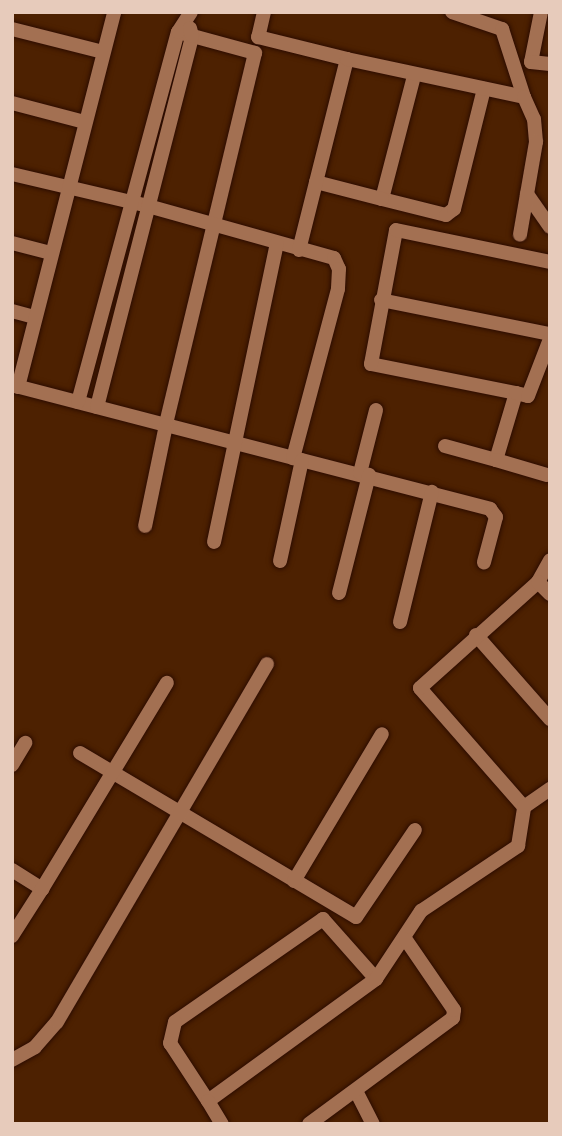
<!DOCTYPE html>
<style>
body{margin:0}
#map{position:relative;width:562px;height:1136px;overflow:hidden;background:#4d2101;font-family:"IBM Plex Sans",sans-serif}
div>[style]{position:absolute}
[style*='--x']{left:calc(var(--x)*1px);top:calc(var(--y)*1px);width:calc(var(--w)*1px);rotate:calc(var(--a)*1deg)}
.roads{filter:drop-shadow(0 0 2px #2c0c00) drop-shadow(0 0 2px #2c0c00)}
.minor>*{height:14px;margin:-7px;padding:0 7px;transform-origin:7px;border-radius:7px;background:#a37052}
span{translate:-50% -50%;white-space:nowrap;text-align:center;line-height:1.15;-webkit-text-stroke:5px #251206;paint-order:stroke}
.frame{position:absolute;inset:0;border:14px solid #e7cbbb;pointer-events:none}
</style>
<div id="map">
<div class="roads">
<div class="minor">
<i style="--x:264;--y:12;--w:26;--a:103"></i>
<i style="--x:258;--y:37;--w:92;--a:13.9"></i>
<i style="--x:452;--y:12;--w:53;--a:18.8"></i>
<i style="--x:502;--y:29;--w:71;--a:72.1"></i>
<i style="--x:541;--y:12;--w:51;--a:101.3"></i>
<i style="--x:531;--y:62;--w:19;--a:6"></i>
<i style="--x:12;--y:29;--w:94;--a:14.2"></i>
<i style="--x:178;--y:32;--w:80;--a:15.3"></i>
<i style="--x:255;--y:53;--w:382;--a:103.5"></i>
<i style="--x:166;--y:425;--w:335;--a:14.5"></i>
<i style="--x:490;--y:509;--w:10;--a:53"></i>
<i style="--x:496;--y:517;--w:47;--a:104.9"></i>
<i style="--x:414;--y:76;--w:127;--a:104.6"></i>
<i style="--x:382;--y:199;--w:66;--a:14"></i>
<i style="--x:446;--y:215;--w:10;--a:-37"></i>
<i style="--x:454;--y:209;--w:124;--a:-76"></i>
<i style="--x:12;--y:103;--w:75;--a:14.6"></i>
<i style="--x:12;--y:174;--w:140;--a:13.2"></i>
<i style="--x:148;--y:206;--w:193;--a:15.6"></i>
<i style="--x:334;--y:258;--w:12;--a:66"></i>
<i style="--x:339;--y:269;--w:20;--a:93"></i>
<i style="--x:338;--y:289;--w:175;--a:104.9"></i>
<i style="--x:316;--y:182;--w:68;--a:14.4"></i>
<i style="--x:527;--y:194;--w:40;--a:55.1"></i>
<i style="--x:12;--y:243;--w:40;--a:14.4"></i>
<i style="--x:299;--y:250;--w:197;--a:-75.9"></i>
<i style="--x:347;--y:59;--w:181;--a:12.1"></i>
<i style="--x:524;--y:97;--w:24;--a:66"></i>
<i style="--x:534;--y:119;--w:23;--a:85"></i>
<i style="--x:536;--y:142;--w:94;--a:99.8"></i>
<i style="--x:381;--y:300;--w:172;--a:11.4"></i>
<i style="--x:12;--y:311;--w:23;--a:15"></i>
<i style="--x:12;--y:385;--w:159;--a:14.6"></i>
<i style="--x:166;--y:425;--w:103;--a:101.7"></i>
<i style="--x:18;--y:387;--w:387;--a:-75.6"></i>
<i style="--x:516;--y:393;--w:148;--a:-168.7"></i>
<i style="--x:371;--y:364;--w:136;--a:-79.4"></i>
<i style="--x:396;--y:230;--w:157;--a:11.7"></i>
<i style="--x:78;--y:402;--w:383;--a:-74.9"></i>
<i style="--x:178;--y:32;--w:24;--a:-57"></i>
<i style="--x:97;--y:407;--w:383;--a:-75.6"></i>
<i style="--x:192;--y:36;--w:8;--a:-104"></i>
<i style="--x:445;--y:446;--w:53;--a:15.4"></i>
<i style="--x:496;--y:460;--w:70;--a:-73.4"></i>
<i style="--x:516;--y:393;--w:12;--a:14"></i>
<i style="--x:528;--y:396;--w:61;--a:-68.9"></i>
<i style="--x:496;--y:460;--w:53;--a:16.4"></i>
<i style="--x:360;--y:473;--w:65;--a:-75.7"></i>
<i style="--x:214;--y:542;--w:305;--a:-78.1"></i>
<i style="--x:280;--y:561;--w:103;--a:-77.7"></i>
<i style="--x:538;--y:582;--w:25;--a:-61"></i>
<i style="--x:339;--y:593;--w:122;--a:-75.7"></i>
<i style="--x:400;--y:622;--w:134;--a:-76.2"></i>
<i style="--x:476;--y:635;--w:112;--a:48.6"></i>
<i style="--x:80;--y:753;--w:321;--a:30.7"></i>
<i style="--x:356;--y:917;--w:105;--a:-55.9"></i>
<i style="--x:12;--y:765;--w:26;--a:-59"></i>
<i style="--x:524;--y:807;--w:158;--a:-131.2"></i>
<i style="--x:420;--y:688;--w:159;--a:-41.9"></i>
<i style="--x:538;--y:582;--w:17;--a:45"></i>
<i style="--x:12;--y:870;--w:36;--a:32"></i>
<i style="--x:42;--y:889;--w:56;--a:122.6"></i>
<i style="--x:294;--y:881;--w:171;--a:-59.1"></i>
<i style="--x:42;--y:889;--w:241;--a:-58.8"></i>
<i style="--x:376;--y:979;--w:80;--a:-131.5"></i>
<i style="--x:323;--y:919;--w:180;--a:145.2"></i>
<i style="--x:175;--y:1022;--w:22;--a:103"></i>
<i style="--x:170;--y:1043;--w:69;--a:56.8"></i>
<i style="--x:208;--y:1101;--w:208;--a:-36"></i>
<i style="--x:376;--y:979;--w:82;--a:-56.5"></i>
<i style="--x:421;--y:911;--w:117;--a:-33.8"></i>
<i style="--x:518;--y:846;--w:39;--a:-81"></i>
<i style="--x:524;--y:807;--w:32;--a:-35"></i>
<i style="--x:12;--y:1060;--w:26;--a:-29"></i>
<i style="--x:35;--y:1047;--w:33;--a:-49"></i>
<i style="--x:57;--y:1022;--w:415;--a:-59.6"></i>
<i style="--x:356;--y:1091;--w:37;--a:63"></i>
<i style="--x:208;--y:1101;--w:27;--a:59"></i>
<i style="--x:309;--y:1124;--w:179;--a:-36.4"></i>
<i style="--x:453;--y:1018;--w:8;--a:-83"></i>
<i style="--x:454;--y:1010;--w:85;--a:-124.4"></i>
</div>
</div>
<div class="frame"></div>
</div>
